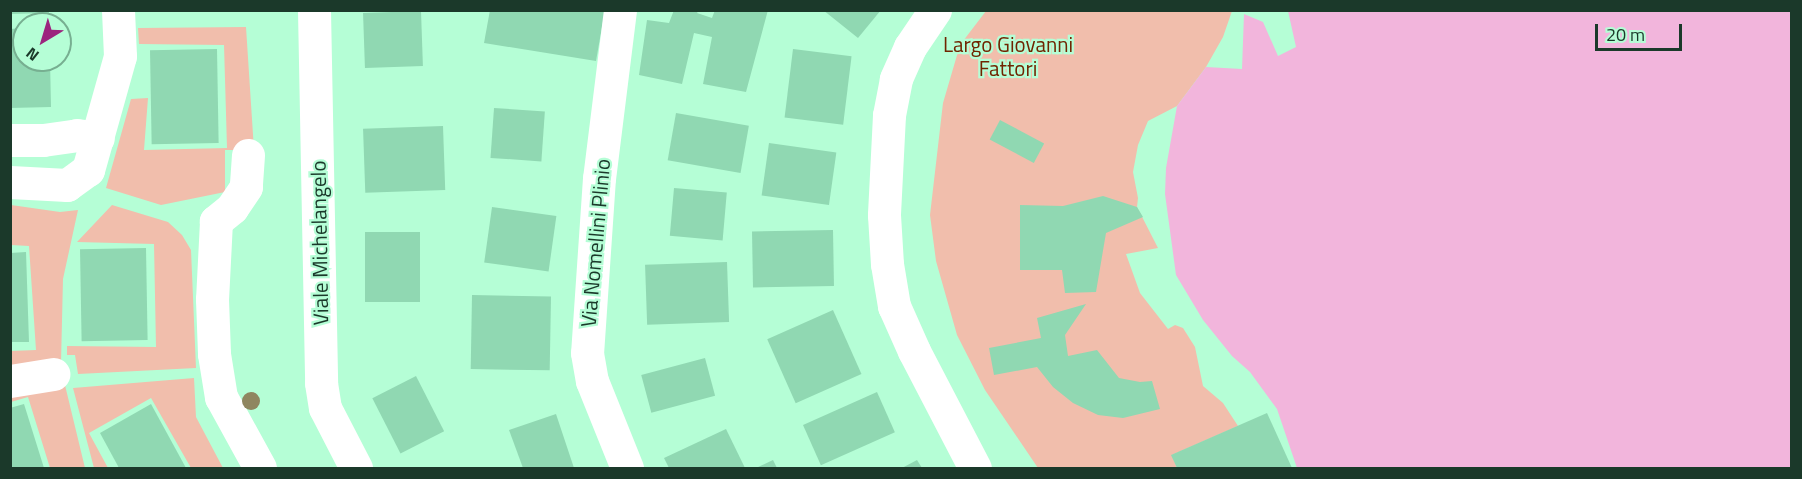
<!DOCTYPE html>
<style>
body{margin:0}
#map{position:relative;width:1802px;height:479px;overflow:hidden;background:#b5fed6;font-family:"Titillium Web",sans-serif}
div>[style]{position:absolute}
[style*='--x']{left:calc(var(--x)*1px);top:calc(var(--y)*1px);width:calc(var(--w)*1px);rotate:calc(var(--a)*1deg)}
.green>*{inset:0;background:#f1beac}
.water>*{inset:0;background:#f2b5dc}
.building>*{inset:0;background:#90d8b2;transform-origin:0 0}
.minor>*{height:33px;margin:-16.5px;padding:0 16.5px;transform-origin:16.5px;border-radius:16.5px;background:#fff}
.trees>*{width:18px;height:18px;margin:-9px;border-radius:50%;background:#8f8660}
span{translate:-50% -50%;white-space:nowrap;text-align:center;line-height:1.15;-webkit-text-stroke:4.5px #b5fed6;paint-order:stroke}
.park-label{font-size:21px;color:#702400}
.street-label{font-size:21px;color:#1b392a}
.frame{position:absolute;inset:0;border:12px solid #1b392a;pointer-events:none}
.north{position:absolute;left:12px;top:12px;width:60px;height:60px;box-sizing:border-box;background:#b5fed6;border:2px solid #77af91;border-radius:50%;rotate:218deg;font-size:16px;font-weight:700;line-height:24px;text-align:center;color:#1b392a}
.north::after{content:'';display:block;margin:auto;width:21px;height:27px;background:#9c247e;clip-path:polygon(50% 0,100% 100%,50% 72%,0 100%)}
.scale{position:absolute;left:1595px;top:24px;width:87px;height:27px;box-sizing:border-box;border:3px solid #1b392a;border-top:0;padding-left:8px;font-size:18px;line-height:21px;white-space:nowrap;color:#1b392a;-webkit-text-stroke:4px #b5fed6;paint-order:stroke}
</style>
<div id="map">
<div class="green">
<i style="clip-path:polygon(986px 11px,1232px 11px,1223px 37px,1206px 67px,1177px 106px,1148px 121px,1138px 145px,1133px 172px,1138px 198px,1137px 207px,1158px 248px,1126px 254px,1140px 293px,1168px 329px,1175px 325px,1183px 328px,1195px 347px,1203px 386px,1223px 403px,1238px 426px,1172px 455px,1177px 468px,1038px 468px,985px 390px,957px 335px,936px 261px,930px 215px,943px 103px,960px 45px)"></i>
<i style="clip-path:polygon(246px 27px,254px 150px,225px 150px,225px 192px,161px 205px,106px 188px,131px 99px,148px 98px,144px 150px,227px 148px,224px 45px,139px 44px,138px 28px)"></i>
<i style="clip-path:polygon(11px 205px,60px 212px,78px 210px,63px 279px,61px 363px,11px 369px,11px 351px,36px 350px,29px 246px,11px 245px)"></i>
<i style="clip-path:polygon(112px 205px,168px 222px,182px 235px,191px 250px,196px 368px,78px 374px,75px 355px,67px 355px,67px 346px,156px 347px,154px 244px,77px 242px)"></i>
<i style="clip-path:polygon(194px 378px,196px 417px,223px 468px,191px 468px,151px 398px,89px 433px,108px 468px,94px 468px,73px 388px)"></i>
<i style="clip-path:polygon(64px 381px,85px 468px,50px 468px,28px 397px,11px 402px,10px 389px)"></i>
</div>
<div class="water">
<i style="clip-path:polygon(1288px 11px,1791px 11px,1791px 468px,1297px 468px,1277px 409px,1250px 372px,1232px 356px,1203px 320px,1176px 275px,1165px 194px,1166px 168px,1177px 106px,1206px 67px,1242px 69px,1244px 14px,1263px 22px,1278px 56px,1296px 47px)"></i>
</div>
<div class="building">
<i style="clip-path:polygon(10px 10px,49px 10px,49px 13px,10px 14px)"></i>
<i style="clip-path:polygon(490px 10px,605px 10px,596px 61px,484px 43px)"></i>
<i style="clip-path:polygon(674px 10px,699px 10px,697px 13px,712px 18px,715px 10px,768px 10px,746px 92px,703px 84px,712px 37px,694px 33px,682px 84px,639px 75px,647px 20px,669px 23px)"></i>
<i style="clip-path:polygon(823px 10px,881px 10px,858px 38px)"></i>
<i style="left:421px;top:11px;width:55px;height:58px;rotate:88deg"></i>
<i style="clip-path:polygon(24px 28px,24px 60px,50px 60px,51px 107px,10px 108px,10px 29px)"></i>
<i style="left:217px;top:49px;width:94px;height:67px;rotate:89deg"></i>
<i style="left:793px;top:49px;width:59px;height:69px;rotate:7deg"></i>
<i style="left:494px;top:108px;width:51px;height:50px;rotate:4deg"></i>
<i style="left:676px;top:113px;width:74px;height:48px;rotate:10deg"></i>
<i style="left:1000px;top:120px;width:50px;height:22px;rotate:28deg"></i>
<i style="left:443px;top:126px;width:64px;height:80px;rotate:88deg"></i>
<i style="left:769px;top:143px;width:68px;height:53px;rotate:8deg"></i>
<i style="left:674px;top:188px;width:53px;height:48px;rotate:5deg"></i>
<i style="clip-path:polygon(1103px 196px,1137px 207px,1143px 217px,1106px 233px,1096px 292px,1065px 293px,1062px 270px,1020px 270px,1020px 205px,1063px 206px)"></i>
<i style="left:492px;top:207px;width:65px;height:56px;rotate:8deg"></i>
<i style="left:833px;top:230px;width:56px;height:81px;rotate:89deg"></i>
<i style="left:365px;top:232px;width:55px;height:70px"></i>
<i style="left:146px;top:248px;width:92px;height:66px;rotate:89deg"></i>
<i style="clip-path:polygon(26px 252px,29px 342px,10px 342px,10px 253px)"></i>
<i style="left:727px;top:262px;width:60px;height:82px;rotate:88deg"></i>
<i style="left:472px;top:295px;width:79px;height:74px;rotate:1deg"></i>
<i style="clip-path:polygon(1086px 304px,1065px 335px,1068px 356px,1097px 350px,1119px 378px,1140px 382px,1152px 381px,1160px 409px,1123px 418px,1098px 415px,1073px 403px,1053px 387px,1037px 367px,994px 375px,989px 348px,1041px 338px,1037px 318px)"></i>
<i style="left:833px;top:310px;width:70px;height:72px;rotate:66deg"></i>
<i style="left:705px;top:358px;width:39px;height:66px;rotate:75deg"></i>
<i style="left:416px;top:376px;width:62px;height:49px;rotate:63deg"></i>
<i style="left:877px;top:392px;width:44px;height:81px;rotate:66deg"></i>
<i style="clip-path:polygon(24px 404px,44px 468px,10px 468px,10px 408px)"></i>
<i style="clip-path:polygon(151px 404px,186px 468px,119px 468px,100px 433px)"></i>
<i style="clip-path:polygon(1267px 413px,1292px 468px,1177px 468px,1171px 455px)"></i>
<i style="clip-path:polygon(556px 414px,574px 468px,523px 468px,509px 430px)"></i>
<i style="clip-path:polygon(726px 429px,745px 468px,669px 468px,664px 458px)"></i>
<i style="clip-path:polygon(773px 460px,777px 468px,756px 468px)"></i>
<i style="clip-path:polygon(917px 460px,922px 468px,902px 468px)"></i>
</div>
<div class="minor">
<i style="--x:314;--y:10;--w:373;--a:88.9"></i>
<i style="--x:321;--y:383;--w:25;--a:81"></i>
<i style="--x:325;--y:408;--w:68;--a:62.7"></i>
<i style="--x:620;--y:10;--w:169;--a:97.1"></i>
<i style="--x:599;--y:178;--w:175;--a:93.9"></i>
<i style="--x:587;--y:353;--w:28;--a:80"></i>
<i style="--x:592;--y:381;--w:94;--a:68.1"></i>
<i style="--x:935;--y:10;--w:45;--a:124"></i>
<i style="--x:910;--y:47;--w:35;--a:114"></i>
<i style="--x:896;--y:79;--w:37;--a:101"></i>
<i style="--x:889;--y:115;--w:100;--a:92.9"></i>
<i style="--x:884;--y:215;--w:49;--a:86.5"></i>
<i style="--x:887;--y:264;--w:43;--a:80.5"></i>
<i style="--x:894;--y:306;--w:49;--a:66"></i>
<i style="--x:914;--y:351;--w:132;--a:62.5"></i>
<i style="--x:10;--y:140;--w:33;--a:0"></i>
<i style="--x:43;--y:140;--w:34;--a:-8"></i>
<i style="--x:77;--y:135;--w:21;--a:8"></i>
<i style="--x:248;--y:155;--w:32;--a:94"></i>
<i style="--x:246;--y:187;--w:25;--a:124"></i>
<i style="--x:232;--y:208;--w:21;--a:141"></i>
<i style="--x:216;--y:221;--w:78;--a:92.9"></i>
<i style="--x:212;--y:299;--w:55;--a:87.9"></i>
<i style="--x:214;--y:354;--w:44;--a:80.8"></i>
<i style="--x:221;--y:397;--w:81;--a:61.2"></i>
<i style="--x:10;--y:182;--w:57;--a:3"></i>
<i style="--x:67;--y:185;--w:26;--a:-36"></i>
<i style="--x:88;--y:170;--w:118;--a:-74.3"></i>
<i style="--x:120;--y:56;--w:46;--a:-92.5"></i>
<i style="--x:10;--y:381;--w:44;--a:-9.2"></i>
</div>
<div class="trees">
<i style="left:251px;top:401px"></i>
</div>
<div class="park-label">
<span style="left:1008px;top:56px">Largo Giovanni<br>Fattori</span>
</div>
<div class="street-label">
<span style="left:319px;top:243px;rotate:-91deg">Viale Michelangelo</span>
<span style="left:595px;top:243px;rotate:-85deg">Via Nomellini Plinio</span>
</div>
<div class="frame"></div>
<div class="north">N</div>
<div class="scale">20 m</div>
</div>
